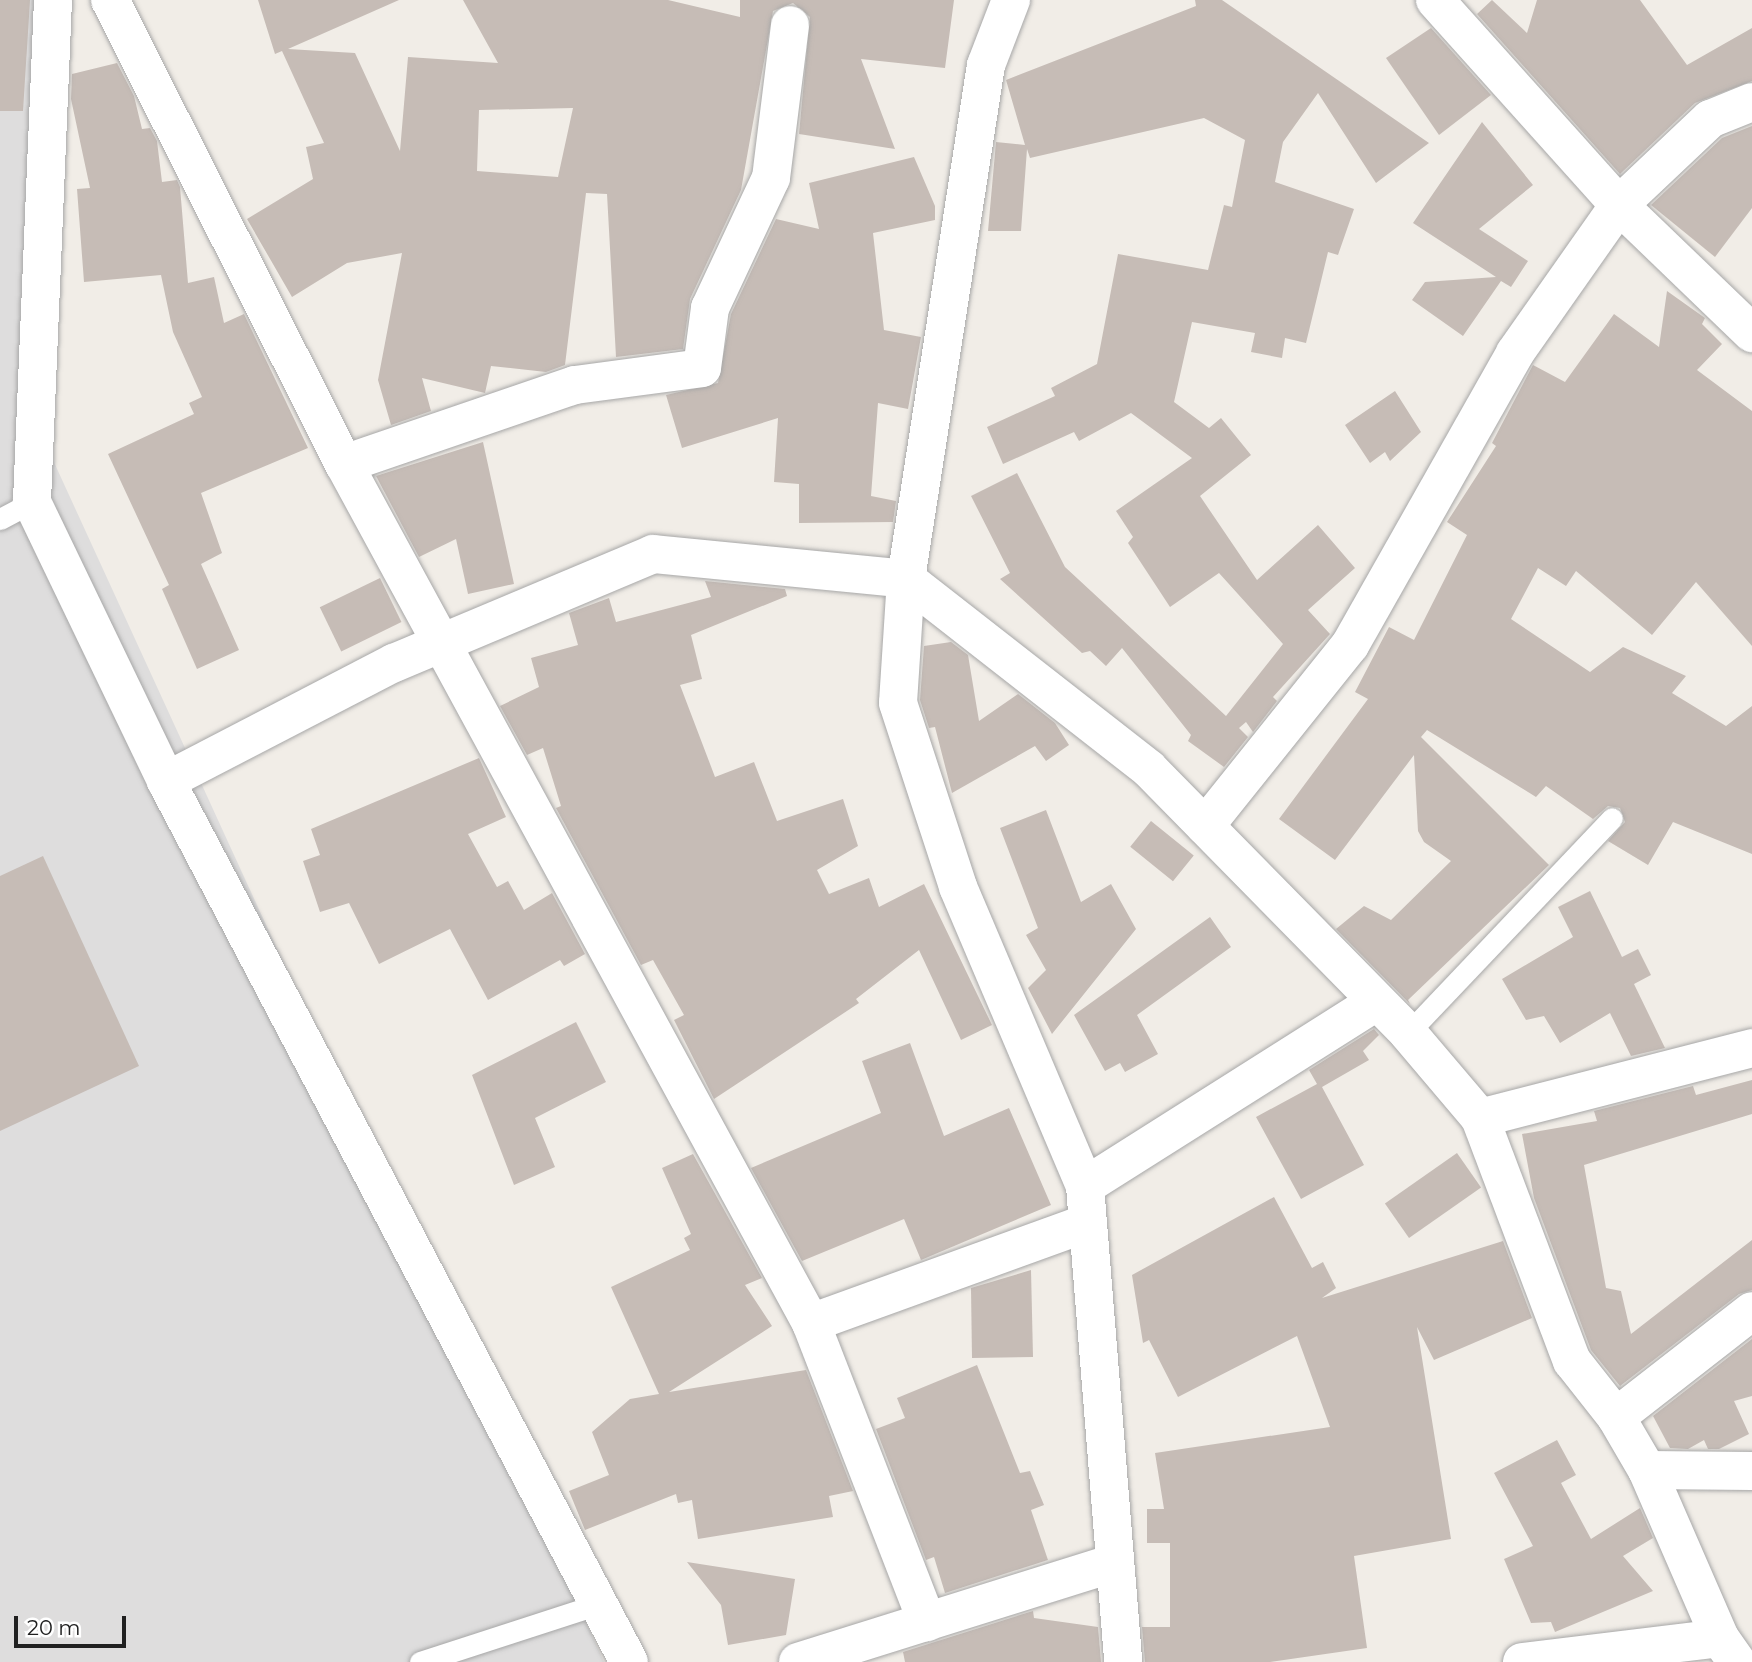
<!DOCTYPE html>
<style>
body{margin:0}
#map{position:relative;width:1752px;height:1662px;overflow:hidden;background:#f1ede7;font-family:Montserrat,sans-serif}
div>[style]{position:absolute}
[style*='--x']{left:calc(var(--x)*1px);top:calc(var(--y)*1px);width:calc(var(--w)*1px);rotate:calc(var(--a)*1deg)}
.residential>*{inset:0;background:#dedddd}
.building>*{inset:0;background:#c6bcb6;transform-origin:0 0}
.roads{filter:drop-shadow(0 0 2px #a7a7a7) drop-shadow(0 0 2px #a7a7a7)}
.service>*{height:21px;margin:-10.5px;padding:0 10.5px;transform-origin:10.5px;border-radius:10.5px;background:#fff}
.minor>*{height:38px;margin:-19px;padding:0 19px;transform-origin:19px;border-radius:19px;background:#fff}
span{translate:-50% -50%;white-space:nowrap;text-align:center;line-height:1.15;-webkit-text-stroke:5px #fff;paint-order:stroke}
.scale{position:absolute;left:14px;top:1616px;width:112px;height:32px;box-sizing:border-box;border:4px solid #202020;border-top:0;padding-left:9px;font-size:21px;line-height:24px;white-space:nowrap;color:#202020;-webkit-text-stroke:5px #fff;paint-order:stroke}
</style>
<div id="map">
<div class="residential">
<i style="clip-path:polygon(0 0,35px 0,36px 423px,604px 1662px,0 1662px)"></i>
</div>
<div class="building">
<i style="clip-path:polygon(0 0,30px 0,23px 111px,0 111px)"></i>
<i style="clip-path:polygon(evenodd,258px 0,399px 0,288px 49px,355px 53px,400px 151px,408px 57px,498px 63px,463px 0,668px 0,740px 17px,740px 0,954px 0,945px 68px,861px 59px,895px 149px,799px 134px,810px 17px,793px 3px,773px 11px,741px 190px,690px 299px,683px 349px,616px 357px,607px 194px,586px 193px,565px 365px,546px 372px,491px 366px,485px 393px,422px 378px,431px 411px,391px 425px,378px 380px,402px 253px,347px 263px,292px 297px,247px 219px,313px 179px,306px 147px,324px 143px,282px 51px,275px 54px,258px 0,573px 108px,558px 177px,477px 171px,479px 110px,573px 108px)"></i>
<i style="clip-path:polygon(1195px 0,1222px 0,1429px 143px,1376px 183px,1318px 93px,1283px 142px,1275px 182px,1354px 209px,1338px 255px,1328px 252px,1306px 343px,1285px 338px,1282px 358px,1251px 352px,1255px 333px,1192px 322px,1174px 402px,1209px 428px,1221px 418px,1251px 455px,1200px 496px,1257px 580px,1318px 525px,1355px 568px,1308px 610px,1330px 634px,1273px 697px,1277px 701px,1253px 732px,1246px 722px,1239px 728px,1248px 737px,1224px 767px,1188px 741px,1191px 735px,1122px 648px,1106px 666px,1090px 651px,1082px 653px,1000px 579px,1010px 573px,971px 496px,1017px 473px,1065px 567px,1226px 716px,1283px 644px,1219px 573px,1170px 607px,1128px 543px,1133px 537px,1116px 511px,1192px 458px,1131px 413px,1079px 441px,1074px 432px,1003px 464px,987px 427px,1055px 396px,1051px 388px,1097px 364px,1118px 254px,1208px 270px,1224px 205px,1232px 207px,1245px 140px,1204px 118px,1030px 158px,1027px 149px,1021px 231px,988px 231px,996px 142px,1025px 145px,1006px 80px,1196px 6px)"></i>
<i style="clip-path:polygon(1492px 0,1527px 33px,1537px 0,1640px 0,1687px 65px,1752px 28px,1752px 81px,1695px 103px,1620px 174px,1477px 14px)"></i>
<i style="clip-path:polygon(1431px 28px,1491px 95px,1439px 135px,1386px 58px)"></i>
<i style="clip-path:polygon(117px 63px,134px 96px,142px 129px,150px 128px,157px 141px,162px 182px,177px 180px,180px 187px,188px 283px,214px 277px,224px 323px,244px 314px,308px 448px,201px 493px,222px 553px,201px 564px,239px 650px,197px 669px,162px 589px,169px 585px,108px 454px,194px 414px,189px 403px,202px 397px,173px 332px,161px 275px,84px 282px,77px 189px,90px 188px,71px 99px,72px 74px)"></i>
<i style="clip-path:polygon(1482px 122px,1533px 185px,1479px 229px,1528px 261px,1511px 287px,1501px 281px,1463px 336px,1412px 300px,1425px 282px,1496px 277px,1413px 223px)"></i>
<i style="clip-path:polygon(1752px 126px,1752px 208px,1715px 257px,1651px 205px,1722px 138px)"></i>
<i style="clip-path:polygon(914px 157px,935px 206px,935px 220px,873px 233px,884px 330px,921px 337px,908px 409px,878px 403px,871px 496px,896px 501px,893px 522px,799px 523px,799px 484px,774px 482px,778px 418px,682px 448px,666px 395px,718px 383px,731px 314px,776px 219px,819px 229px,809px 183px)"></i>
<i style="clip-path:polygon(1667px 291px,1705px 318px,1702px 324px,1722px 344px,1697px 370px,1752px 411px,1752px 646px,1696px 582px,1652px 635px,1576px 571px,1566px 586px,1538px 568px,1511px 619px,1590px 672px,1623px 647px,1686px 676px,1672px 693px,1726px 726px,1752px 706px,1752px 854px,1673px 822px,1648px 865px,1608px 841px,1625px 822px,1620px 808px,1608px 806px,1593px 819px,1546px 786px,1536px 797px,1427px 730px,1421px 737px,1549px 865px,1408px 1000px,1410px 1004px,1336px 929px,1364px 906px,1391px 920px,1451px 861px,1424px 842px,1418px 831px,1414px 755px,1335px 860px,1279px 819px,1368px 699px,1355px 692px,1389px 627px,1414px 640px,1467px 535px,1447px 522px,1496px 446px,1492px 443px,1533px 365px,1565px 382px,1614px 314px,1659px 347px)"></i>
<i style="clip-path:polygon(1395px 391px,1421px 432px,1390px 461px,1385px 452px,1370px 463px,1345px 425px)"></i>
<i style="clip-path:polygon(483px 442px,514px 584px,468px 594px,456px 539px,419px 557px,376px 476px)"></i>
<i style="left:380px;top:578px;width:49px;height:67px;rotate:64deg"></i>
<i style="clip-path:polygon(705px 581px,785px 589px,787px 596px,691px 635px,702px 679px,680px 685px,715px 777px,754px 762px,777px 821px,843px 799px,858px 846px,817px 870px,829px 894px,869px 878px,879px 907px,924px 884px,992px 1025px,961px 1040px,919px 950px,856px 999px,859px 1003px,714px 1099px,674px 1020px,684px 1015px,653px 960px,641px 965px,556px 808px,561px 806px,543px 748px,527px 755px,500px 706px,539px 687px,531px 658px,578px 645px,569px 613px,609px 598px,616px 622px,711px 597px)"></i>
<i style="clip-path:polygon(951px 642px,968px 655px,979px 721px,1018px 694px,1055px 723px,1069px 745px,1046px 761px,1035px 746px,952px 793px,935px 727px,929px 728px,920px 700px,924px 646px)"></i>
<i style="clip-path:polygon(479px 758px,506px 817px,468px 834px,497px 887px,508px 881px,524px 910px,552px 893px,585px 954px,564px 966px,560px 960px,488px 1000px,450px 929px,379px 964px,349px 903px,320px 912px,303px 861px,320px 855px,311px 829px)"></i>
<i style="clip-path:polygon(1046px 810px,1081px 902px,1111px 884px,1136px 929px,1052px 1034px,1028px 988px,1046px 970px,1026px 935px,1038px 928px,1000px 828px)"></i>
<i style="left:1151px;top:821px;width:55px;height:33px;rotate:39deg"></i>
<i style="clip-path:polygon(43px 856px,139px 1066px,0 1131px,0 876px)"></i>
<i style="clip-path:polygon(1590px 891px,1622px 957px,1638px 949px,1651px 975px,1634px 984px,1665px 1048px,1631px 1056px,1610px 1013px,1560px 1043px,1544px 1016px,1526px 1020px,1502px 979px,1573px 937px,1558px 907px)"></i>
<i style="clip-path:polygon(1210px 917px,1231px 947px,1137px 1015px,1158px 1054px,1125px 1072px,1120px 1063px,1105px 1071px,1074px 1015px)"></i>
<i style="clip-path:polygon(576px 1022px,606px 1082px,535px 1118px,555px 1167px,514px 1185px,472px 1075px)"></i>
<i style="clip-path:polygon(1374px 1029px,1379px 1035px,1363px 1051px,1369px 1060px,1322px 1087px,1364px 1165px,1301px 1199px,1256px 1117px,1317px 1084px,1309px 1070px)"></i>
<i style="clip-path:polygon(910px 1043px,944px 1136px,1009px 1108px,1051px 1205px,921px 1260px,904px 1219px,802px 1261px,751px 1168px,881px 1113px,862px 1061px)"></i>
<i style="clip-path:polygon(1752px 1080px,1752px 1114px,1584px 1165px,1606px 1288px,1621px 1291px,1631px 1334px,1752px 1240px,1752px 1290px,1739px 1294px,1620px 1386px,1591px 1350px,1534px 1198px,1522px 1134px,1597px 1121px,1594px 1111px,1693px 1086px,1696px 1095px)"></i>
<i style="left:1457px;top:1153px;width:42px;height:88px;rotate:55deg"></i>
<i style="clip-path:polygon(693px 1154px,762px 1278px,745px 1285px,772px 1326px,669px 1392px,806px 1370px,853px 1491px,829px 1496px,833px 1517px,698px 1539px,692px 1500px,678px 1503px,676px 1494px,585px 1530px,569px 1491px,609px 1475px,592px 1432px,630px 1399px,659px 1394px,611px 1287px,690px 1250px,684px 1238px,691px 1234px,662px 1168px)"></i>
<i style="clip-path:polygon(1274px 1197px,1312px 1268px,1323px 1262px,1336px 1288px,1322px 1298px,1503px 1241px,1532px 1318px,1434px 1360px,1417px 1327px,1451px 1539px,1354px 1556px,1367px 1648px,1270px 1662px,1145px 1662px,1142px 1627px,1170px 1627px,1170px 1543px,1147px 1543px,1147px 1509px,1164px 1509px,1155px 1453px,1330px 1427px,1297px 1336px,1178px 1397px,1149px 1340px,1143px 1343px,1132px 1275px)"></i>
<i style="clip-path:polygon(1031px 1270px,1033px 1357px,972px 1358px,971px 1288px)"></i>
<i style="clip-path:polygon(1752px 1339px,1752px 1396px,1734px 1401px,1749px 1434px,1719px 1449px,1708px 1449px,1704px 1440px,1688px 1449px,1670px 1448px,1653px 1416px)"></i>
<i style="clip-path:polygon(977px 1365px,1020px 1473px,1030px 1471px,1044px 1505px,1031px 1510px,1048px 1560px,945px 1593px,934px 1557px,926px 1560px,876px 1429px,905px 1418px,897px 1398px)"></i>
<i style="clip-path:polygon(1557px 1440px,1576px 1475px,1561px 1483px,1591px 1539px,1640px 1508px,1653px 1538px,1623px 1556px,1653px 1591px,1555px 1632px,1551px 1622px,1531px 1623px,1504px 1559px,1533px 1546px,1494px 1473px)"></i>
<i style="clip-path:polygon(687px 1562px,795px 1579px,786px 1635px,728px 1645px,721px 1605px)"></i>
<i style="clip-path:polygon(1033px 1611px,1034px 1618px,1098px 1627px,1101px 1662px,905px 1662px,903px 1652px)"></i>
</div>
<div class="roads">
<div class="service">
<i style="--x:0;--y:519;--w:36;--a:-28"></i>
<i style="--x:1408;--y:1033;--w:296;--a:-46.5"></i>
<i style="--x:420;--y:1662;--w:188;--a:-18"></i>
</div>
<div class="minor">
<i style="--x:53;--y:0;--w:502;--a:92.4"></i>
<i style="--x:32;--y:502;--w:310;--a:64.3"></i>
<i style="--x:166;--y:781;--w:995;--a:62.28"></i>
<i style="--x:110;--y:0;--w:520;--a:63.24"></i>
<i style="--x:344;--y:464;--w:978;--a:61.47"></i>
<i style="--x:811;--y:1323;--w:321;--a:68.8"></i>
<i style="--x:1011;--y:0;--w:70;--a:111"></i>
<i style="--x:986;--y:65;--w:520;--a:98.85"></i>
<i style="--x:906;--y:579;--w:124;--a:93.7"></i>
<i style="--x:898;--y:703;--w:194;--a:71.9"></i>
<i style="--x:958;--y:887;--w:325;--a:67"></i>
<i style="--x:1085;--y:1186;--w:478;--a:85.4"></i>
<i style="--x:1435;--y:0;--w:275;--a:48.1"></i>
<i style="--x:1619;--y:205;--w:185;--a:43.9"></i>
<i style="--x:344;--y:464;--w:244;--a:-18.9"></i>
<i style="--x:575;--y:385;--w:128;--a:-7.6"></i>
<i style="--x:702;--y:368;--w:61;--a:-82.4"></i>
<i style="--x:710;--y:308;--w:144;--a:-64.9"></i>
<i style="--x:771;--y:178;--w:154;--a:-82.9"></i>
<i style="--x:166;--y:781;--w:257;--a:-27.4"></i>
<i style="--x:394;--y:663;--w:281;--a:-22.8"></i>
<i style="--x:653;--y:554;--w:254;--a:5.6"></i>
<i style="--x:906;--y:579;--w:308;--a:38"></i>
<i style="--x:1149;--y:769;--w:370;--a:45.5"></i>
<i style="--x:1408;--y:1033;--w:111;--a:49.7"></i>
<i style="--x:1480;--y:1118;--w:260;--a:69.3"></i>
<i style="--x:1572;--y:1361;--w:71;--a:51.8"></i>
<i style="--x:1616;--y:1417;--w:61;--a:59.7"></i>
<i style="--x:1647;--y:1470;--w:183;--a:66.5"></i>
<i style="--x:1205;--y:826;--w:232;--a:-51.3"></i>
<i style="--x:1350;--y:645;--w:335;--a:-60.5"></i>
<i style="--x:1515;--y:353;--w:181;--a:-54.9"></i>
<i style="--x:1619;--y:205;--w:125;--a:-43.4"></i>
<i style="--x:1710;--y:119;--w:45;--a:-22"></i>
<i style="--x:1480;--y:1118;--w:281;--a:-14.4"></i>
<i style="--x:1085;--y:1186;--w:344;--a:-32.3"></i>
<i style="--x:811;--y:1323;--w:294;--a:-19.9"></i>
<i style="--x:1616;--y:1417;--w:172;--a:-37.9"></i>
<i style="--x:1647;--y:1470;--w:105;--a:0.5"></i>
<i style="--x:798;--y:1662;--w:330;--a:-17.4"></i>
<i style="--x:1522;--y:1662;--w:199;--a:-6.9"></i>
<i style="--x:1720;--y:1638;--w:29;--a:55"></i>
</div>
</div>
<div class="scale">20 m</div>
</div>
